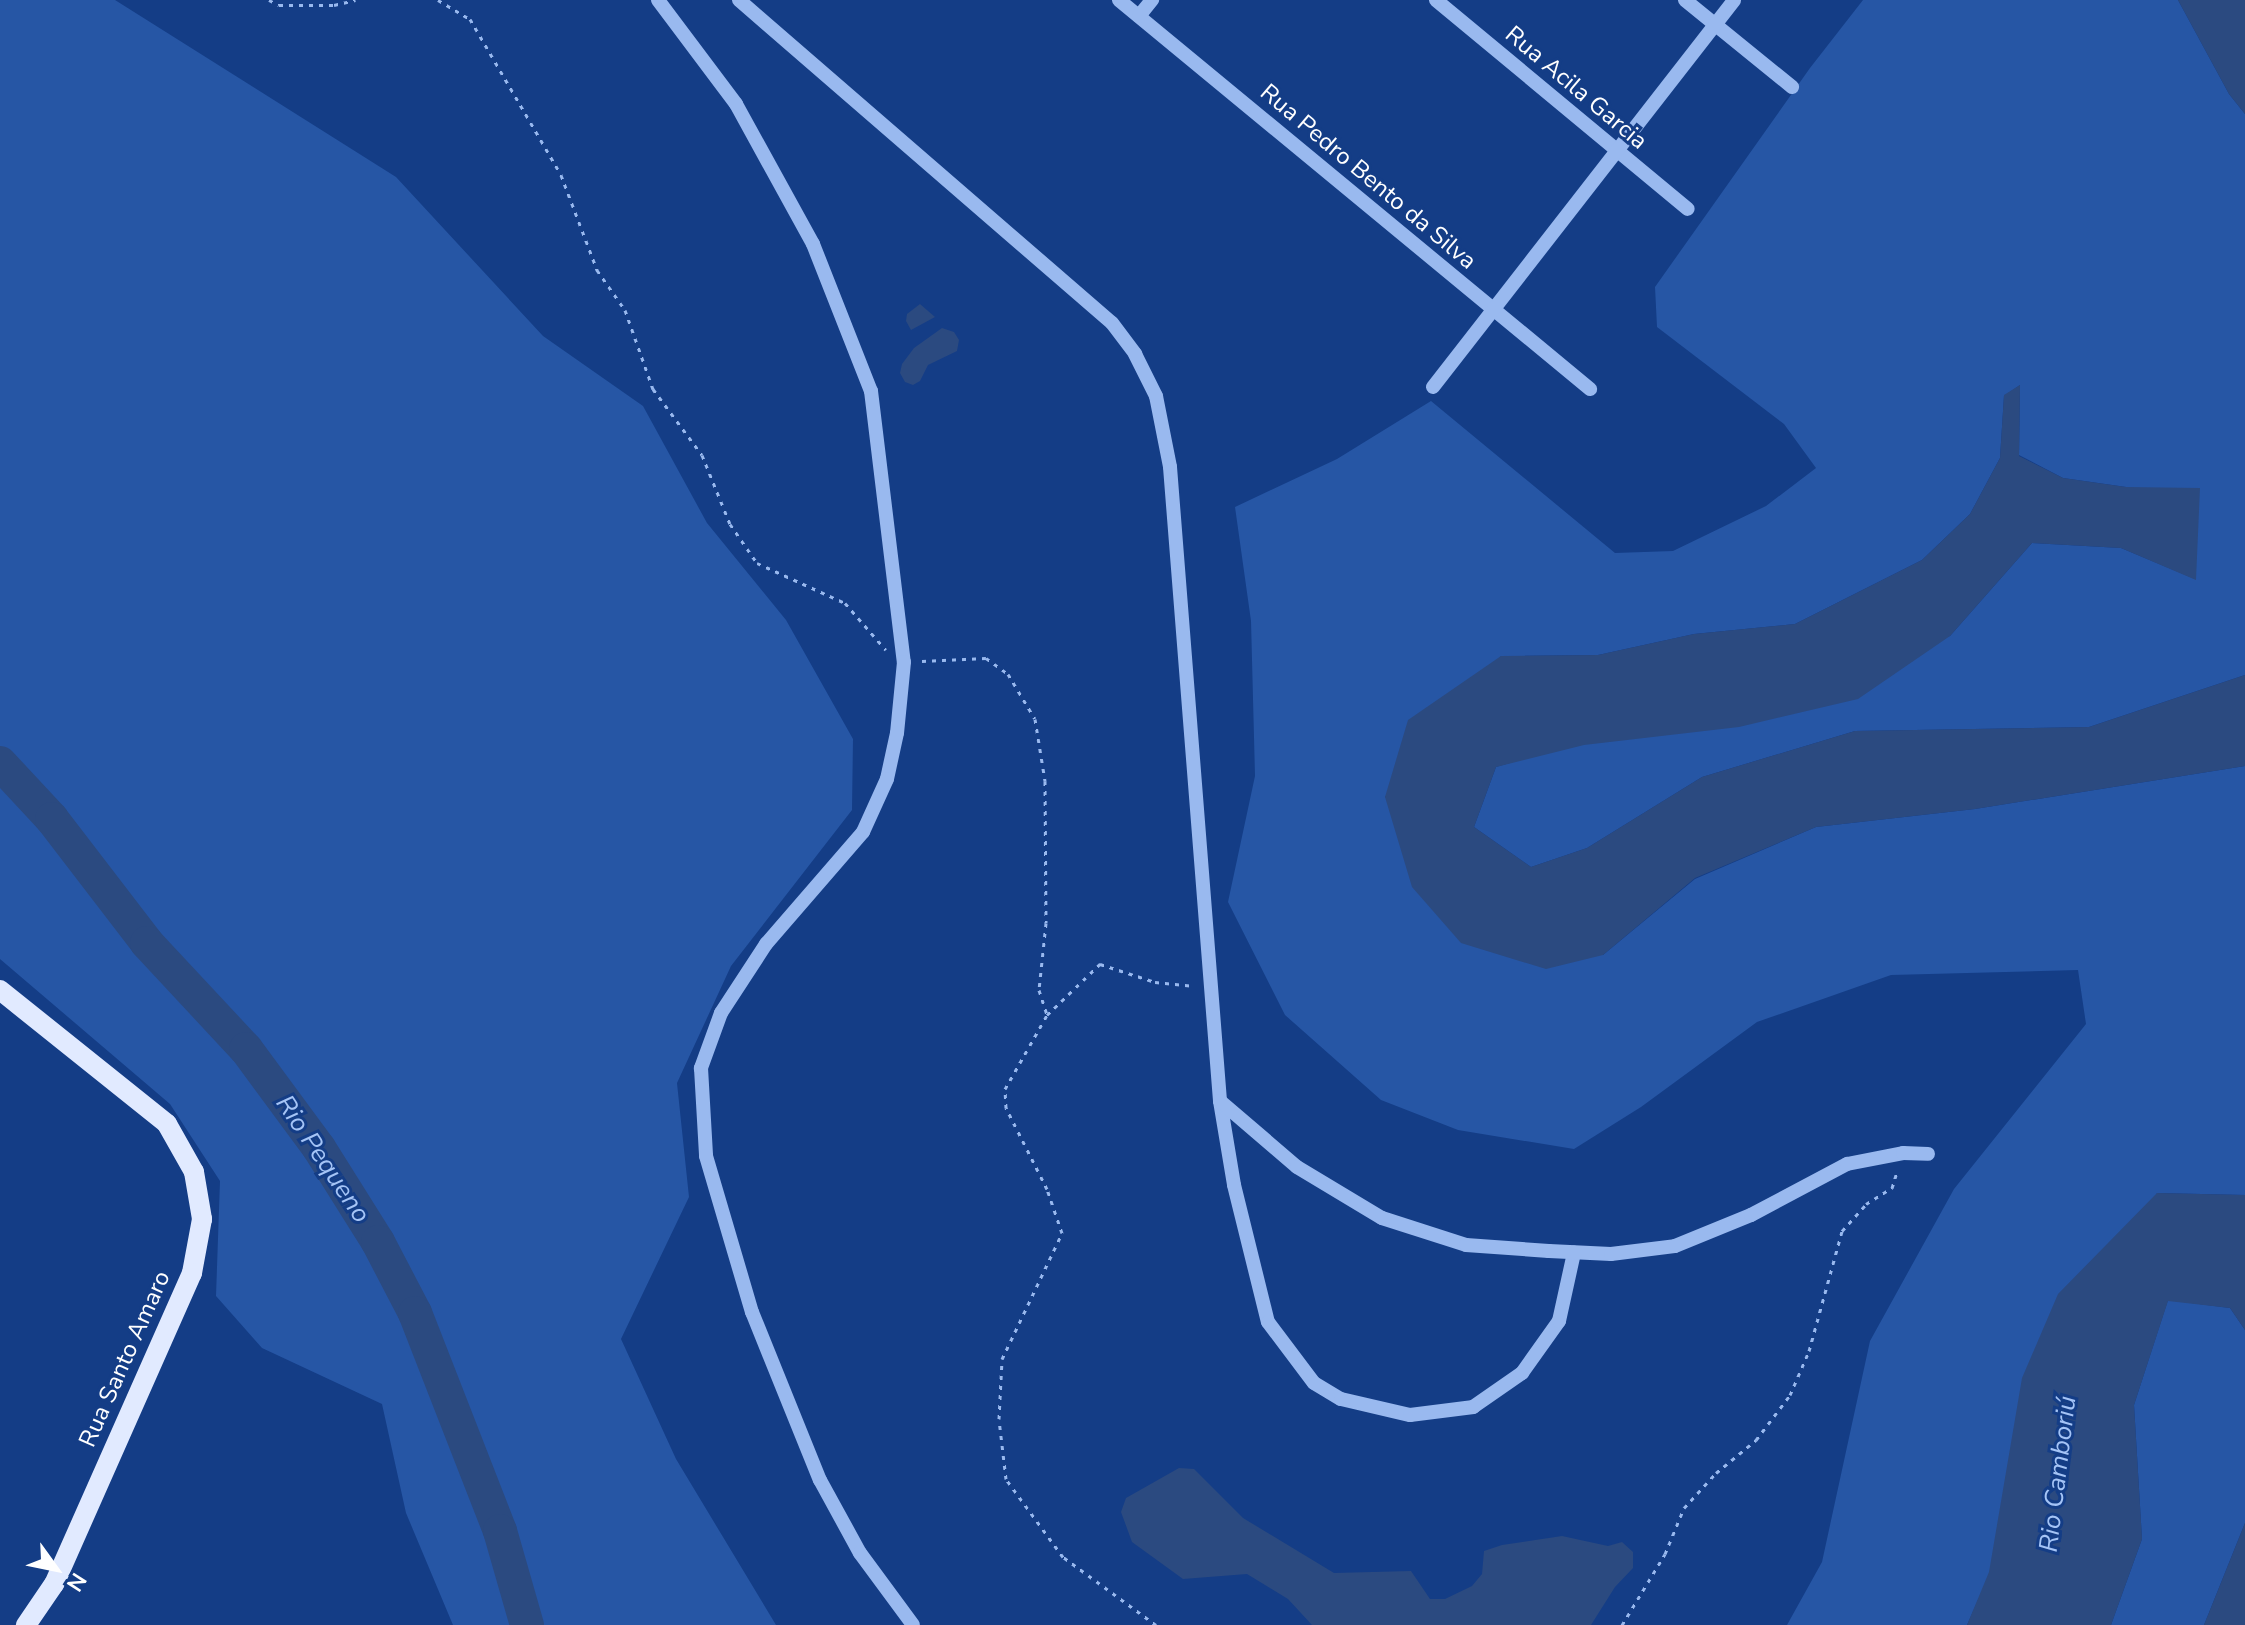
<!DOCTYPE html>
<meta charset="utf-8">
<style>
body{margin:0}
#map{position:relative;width:2245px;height:1625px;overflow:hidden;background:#143d86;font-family:"Nunito Sans",sans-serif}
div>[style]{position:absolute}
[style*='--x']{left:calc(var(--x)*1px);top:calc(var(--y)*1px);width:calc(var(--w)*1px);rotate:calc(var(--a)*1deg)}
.green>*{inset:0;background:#2656a5}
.water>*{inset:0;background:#2b4a80}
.river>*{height:34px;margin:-17px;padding:0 17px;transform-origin:17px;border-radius:17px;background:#2b4a80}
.path>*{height:3px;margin-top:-1.5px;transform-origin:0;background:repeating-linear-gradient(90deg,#99b9ef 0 4px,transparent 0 10px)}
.minor>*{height:14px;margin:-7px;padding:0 7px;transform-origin:7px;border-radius:7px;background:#99b9ef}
.major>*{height:20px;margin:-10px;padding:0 10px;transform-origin:10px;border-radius:10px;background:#e1eaff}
span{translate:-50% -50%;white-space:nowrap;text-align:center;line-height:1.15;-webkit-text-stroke:6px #143d86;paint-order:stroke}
.street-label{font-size:24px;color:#fff}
.water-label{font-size:26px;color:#a5c4f6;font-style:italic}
.north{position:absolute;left:16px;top:1529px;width:80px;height:80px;-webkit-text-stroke:6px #143d86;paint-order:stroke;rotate:123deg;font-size:22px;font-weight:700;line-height:32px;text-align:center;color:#fff}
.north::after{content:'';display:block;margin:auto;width:28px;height:36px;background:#fff;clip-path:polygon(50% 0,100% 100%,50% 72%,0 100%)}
</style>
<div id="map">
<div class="green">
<i style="clip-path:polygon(0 0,115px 0,396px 177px,543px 336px,643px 406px,707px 523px,786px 620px,853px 739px,852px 810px,731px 966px,677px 1083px,689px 1197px,621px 1339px,676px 1459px,776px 1625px,453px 1625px,406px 1513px,382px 1404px,262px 1348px,216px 1296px,220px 1181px,170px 1104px,0 959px)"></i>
<i style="clip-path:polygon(1863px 0,2178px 0,2229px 94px,2245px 114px,2245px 675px,2089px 727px,1855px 731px,1702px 777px,1587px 848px,1531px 867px,1474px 827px,1496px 767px,1950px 636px,2032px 543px,2121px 548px,2195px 579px,2126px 487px,2063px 478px,2019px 455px,2020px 385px,2004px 396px,2000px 458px,1970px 514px,1922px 560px,1795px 624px,1694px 634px,1598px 655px,1501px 656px,1385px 797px,1603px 955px,1695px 879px,1816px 827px,1975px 809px,2245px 766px,2245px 1195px,2157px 1193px,1967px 1625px,1787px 1625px,1822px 1562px,1870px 1341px,1954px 1189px,2086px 1024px,2078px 970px,1891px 975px,1757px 1022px,1641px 1107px,1574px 1149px,1458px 1130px,1381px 1100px,1285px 1015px,1228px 902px,1255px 776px,1251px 621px,1235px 507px,1337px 459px,1431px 401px,1615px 553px,1673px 551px,1766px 506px,1816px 468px,1784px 424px,1657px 327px,1655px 287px,1810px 68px)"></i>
<i style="clip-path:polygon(2168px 1300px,2230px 1308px,2245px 1330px,2245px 1523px,2204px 1625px,2111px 1625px,2142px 1539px,2134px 1405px)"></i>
</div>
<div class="water">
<i style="clip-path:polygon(2178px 0,2245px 0,2245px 114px,2229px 94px)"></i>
<i style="clip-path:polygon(920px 304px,935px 317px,911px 330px,906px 321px,907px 314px)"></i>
<i style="clip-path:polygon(942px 328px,954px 332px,959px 340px,957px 351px,928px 365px,920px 381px,913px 385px,905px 382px,900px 373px,902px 364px,914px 348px)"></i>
<i style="clip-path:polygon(2020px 385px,2019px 456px,2063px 478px,2126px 487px,2200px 488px,2196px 580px,2121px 548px,2032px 543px,1950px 636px,1858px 699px,1739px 727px,1584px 745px,1496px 767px,1474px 827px,1531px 867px,1587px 848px,1702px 777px,1855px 731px,2089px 727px,2245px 675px,2245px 766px,1975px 809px,1816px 827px,1695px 878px,1603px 955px,1546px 969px,1461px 943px,1412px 887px,1385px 797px,1408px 720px,1501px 656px,1598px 655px,1694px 634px,1795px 624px,1922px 560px,1970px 514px,2000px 458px,2004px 395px)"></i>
<i style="clip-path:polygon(2157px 1193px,2245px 1195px,2245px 1330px,2230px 1308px,2168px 1301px,2134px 1405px,2142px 1539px,2111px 1625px,1967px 1625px,1989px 1572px,2022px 1378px,2058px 1294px)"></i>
<i style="clip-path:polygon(1179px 1468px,1194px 1469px,1243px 1518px,1334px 1573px,1411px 1571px,1430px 1599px,1445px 1599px,1472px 1586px,1482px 1574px,1484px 1551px,1502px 1545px,1562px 1536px,1608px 1546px,1622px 1542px,1633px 1552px,1633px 1568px,1615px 1587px,1591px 1625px,1312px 1625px,1288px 1599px,1247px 1574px,1183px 1579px,1132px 1542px,1121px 1512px,1126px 1498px)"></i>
<i style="clip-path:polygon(2245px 1523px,2245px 1625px,2204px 1625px)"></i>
</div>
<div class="river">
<i style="--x:0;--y:763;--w:76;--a:47.1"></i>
<i style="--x:52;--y:819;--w:156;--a:52.5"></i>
<i style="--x:147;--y:943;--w:145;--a:47"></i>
<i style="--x:246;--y:1049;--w:123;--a:53.6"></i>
<i style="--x:319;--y:1148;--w:111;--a:57.9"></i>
<i style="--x:378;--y:1242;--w:80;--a:62.5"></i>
<i style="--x:415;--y:1313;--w:234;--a:68.7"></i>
<i style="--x:500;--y:1531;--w:98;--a:74"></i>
</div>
<div class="path">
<i style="--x:269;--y:0;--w:11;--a:27"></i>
<i style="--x:279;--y:5;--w:55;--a:0"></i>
<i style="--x:334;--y:5;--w:22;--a:-13"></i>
<i style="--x:438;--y:0;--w:37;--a:31"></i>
<i style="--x:470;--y:19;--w:181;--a:59.7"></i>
<i style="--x:561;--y:175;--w:102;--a:69.2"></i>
<i style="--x:597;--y:270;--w:49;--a:55"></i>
<i style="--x:625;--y:310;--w:84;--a:70.5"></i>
<i style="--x:653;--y:389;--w:82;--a:53.4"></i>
<i style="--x:702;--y:455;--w:74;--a:67.9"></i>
<i style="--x:730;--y:524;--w:47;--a:55.3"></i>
<i style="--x:757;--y:563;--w:97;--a:24.4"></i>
<i style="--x:845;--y:603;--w:62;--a:48.9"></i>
<i style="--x:922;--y:661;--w:64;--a:-2.7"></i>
<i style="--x:986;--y:658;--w:27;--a:36"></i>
<i style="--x:1008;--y:674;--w:52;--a:59"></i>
<i style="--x:1035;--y:719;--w:63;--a:80.8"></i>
<i style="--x:1045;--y:781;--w:142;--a:89.6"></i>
<i style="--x:1046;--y:923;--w:67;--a:96"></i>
<i style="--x:1039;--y:990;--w:26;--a:72"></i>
<i style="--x:1156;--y:1625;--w:115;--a:-143.8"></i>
<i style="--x:1063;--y:1557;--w:97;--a:-126.2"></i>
<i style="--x:1006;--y:1479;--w:60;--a:-96.7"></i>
<i style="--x:999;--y:1419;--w:60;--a:-87.1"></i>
<i style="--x:1002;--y:1359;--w:140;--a:-64.5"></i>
<i style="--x:1062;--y:1233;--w:46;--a:-108.8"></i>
<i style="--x:1047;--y:1189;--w:91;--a:-116.8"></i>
<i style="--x:1006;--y:1108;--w:19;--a:-93"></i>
<i style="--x:1005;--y:1089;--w:85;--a:-60.4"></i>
<i style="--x:1047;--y:1015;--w:74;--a:-43.9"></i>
<i style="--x:1100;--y:964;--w:58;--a:18.1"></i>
<i style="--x:1155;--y:982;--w:40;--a:5.7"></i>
<i style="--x:1622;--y:1625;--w:83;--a:-58.8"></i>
<i style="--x:1665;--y:1554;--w:50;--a:-67.6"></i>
<i style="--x:1684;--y:1508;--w:47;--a:-47.6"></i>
<i style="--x:1716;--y:1473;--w:52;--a:-39.5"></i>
<i style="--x:1756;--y:1440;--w:56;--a:-52.9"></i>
<i style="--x:1790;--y:1395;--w:48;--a:-66.6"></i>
<i style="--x:1809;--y:1351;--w:124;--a:-74.6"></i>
<i style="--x:1842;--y:1231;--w:36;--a:-48"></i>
<i style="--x:1866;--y:1204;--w:31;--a:-32"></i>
<i style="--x:1892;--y:1188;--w:17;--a:-73"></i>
</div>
<div class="minor">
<i style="--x:658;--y:0;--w:130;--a:53.1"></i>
<i style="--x:736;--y:104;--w:160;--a:61.2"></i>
<i style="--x:813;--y:244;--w:158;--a:68.5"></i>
<i style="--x:871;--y:391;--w:273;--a:83.1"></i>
<i style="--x:904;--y:662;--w:71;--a:95.6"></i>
<i style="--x:897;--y:733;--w:47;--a:102.3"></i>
<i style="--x:887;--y:779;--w:58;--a:114.4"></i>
<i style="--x:863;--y:832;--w:148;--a:130.9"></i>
<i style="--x:766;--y:944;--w:82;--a:123.1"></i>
<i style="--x:721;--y:1013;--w:59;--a:110"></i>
<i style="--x:701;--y:1068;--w:88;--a:86.7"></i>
<i style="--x:706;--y:1156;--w:163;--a:73.6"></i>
<i style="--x:752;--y:1312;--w:181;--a:68"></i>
<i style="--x:820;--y:1480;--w:83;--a:61.3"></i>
<i style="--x:860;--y:1553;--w:89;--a:53.6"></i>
<i style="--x:739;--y:0;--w:493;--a:40.9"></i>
<i style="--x:1112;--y:323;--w:39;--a:53"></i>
<i style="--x:1135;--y:354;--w:47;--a:63.4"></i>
<i style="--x:1156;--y:396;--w:72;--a:78.8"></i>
<i style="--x:1170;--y:467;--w:636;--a:85.49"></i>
<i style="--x:1220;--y:1101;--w:85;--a:80.5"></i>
<i style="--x:1234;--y:1185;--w:141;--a:76.1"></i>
<i style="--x:1268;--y:1322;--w:76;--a:53"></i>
<i style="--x:1314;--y:1383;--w:31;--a:31"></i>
<i style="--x:1341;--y:1399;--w:71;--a:13.1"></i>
<i style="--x:1410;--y:1415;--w:64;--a:-7.2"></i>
<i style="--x:1473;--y:1407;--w:60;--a:-34.8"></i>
<i style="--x:1522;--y:1373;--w:64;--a:-54.6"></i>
<i style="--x:1559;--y:1321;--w:70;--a:-77.6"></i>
<i style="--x:1119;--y:0;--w:611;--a:39.55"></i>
<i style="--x:1436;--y:0;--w:327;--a:39.7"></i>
<i style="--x:1685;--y:0;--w:138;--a:39.1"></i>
<i style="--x:1139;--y:16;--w:21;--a:-51"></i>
<i style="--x:1433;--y:387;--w:490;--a:-52.1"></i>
<i style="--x:1220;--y:1101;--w:101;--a:40.6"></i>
<i style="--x:1297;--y:1167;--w:99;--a:31"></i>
<i style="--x:1382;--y:1218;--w:88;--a:17.8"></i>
<i style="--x:1466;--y:1245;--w:83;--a:4.1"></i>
<i style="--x:1549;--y:1251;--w:62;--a:2.8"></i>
<i style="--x:1611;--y:1254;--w:64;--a:-7.1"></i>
<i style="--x:1675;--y:1246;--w:82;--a:-22.2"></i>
<i style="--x:1751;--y:1215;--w:109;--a:-28"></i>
<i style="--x:1847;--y:1164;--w:57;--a:-11.1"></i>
<i style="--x:1903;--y:1153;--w:25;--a:2"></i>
</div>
<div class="major">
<i style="--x:0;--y:990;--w:214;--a:38.7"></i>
<i style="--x:167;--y:1124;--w:55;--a:60.6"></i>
<i style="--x:194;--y:1172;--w:48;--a:80.3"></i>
<i style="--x:202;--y:1219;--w:55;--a:100.5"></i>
<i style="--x:192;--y:1273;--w:340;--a:113.9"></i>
<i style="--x:54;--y:1584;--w:50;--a:124.3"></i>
</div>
<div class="street-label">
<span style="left:1576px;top:88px;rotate:40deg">Rua Acila Garcia</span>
<span style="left:1368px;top:177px;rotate:40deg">Rua Pedro Bento da Silva</span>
<span style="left:125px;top:1359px;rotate:-66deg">Rua Santo Amaro</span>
</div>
<div class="water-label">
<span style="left:323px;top:1159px;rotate:56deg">Rio Pequeno</span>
<span style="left:2058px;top:1474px;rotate:-83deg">Rio Camboriú</span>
</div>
<div class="north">N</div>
</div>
